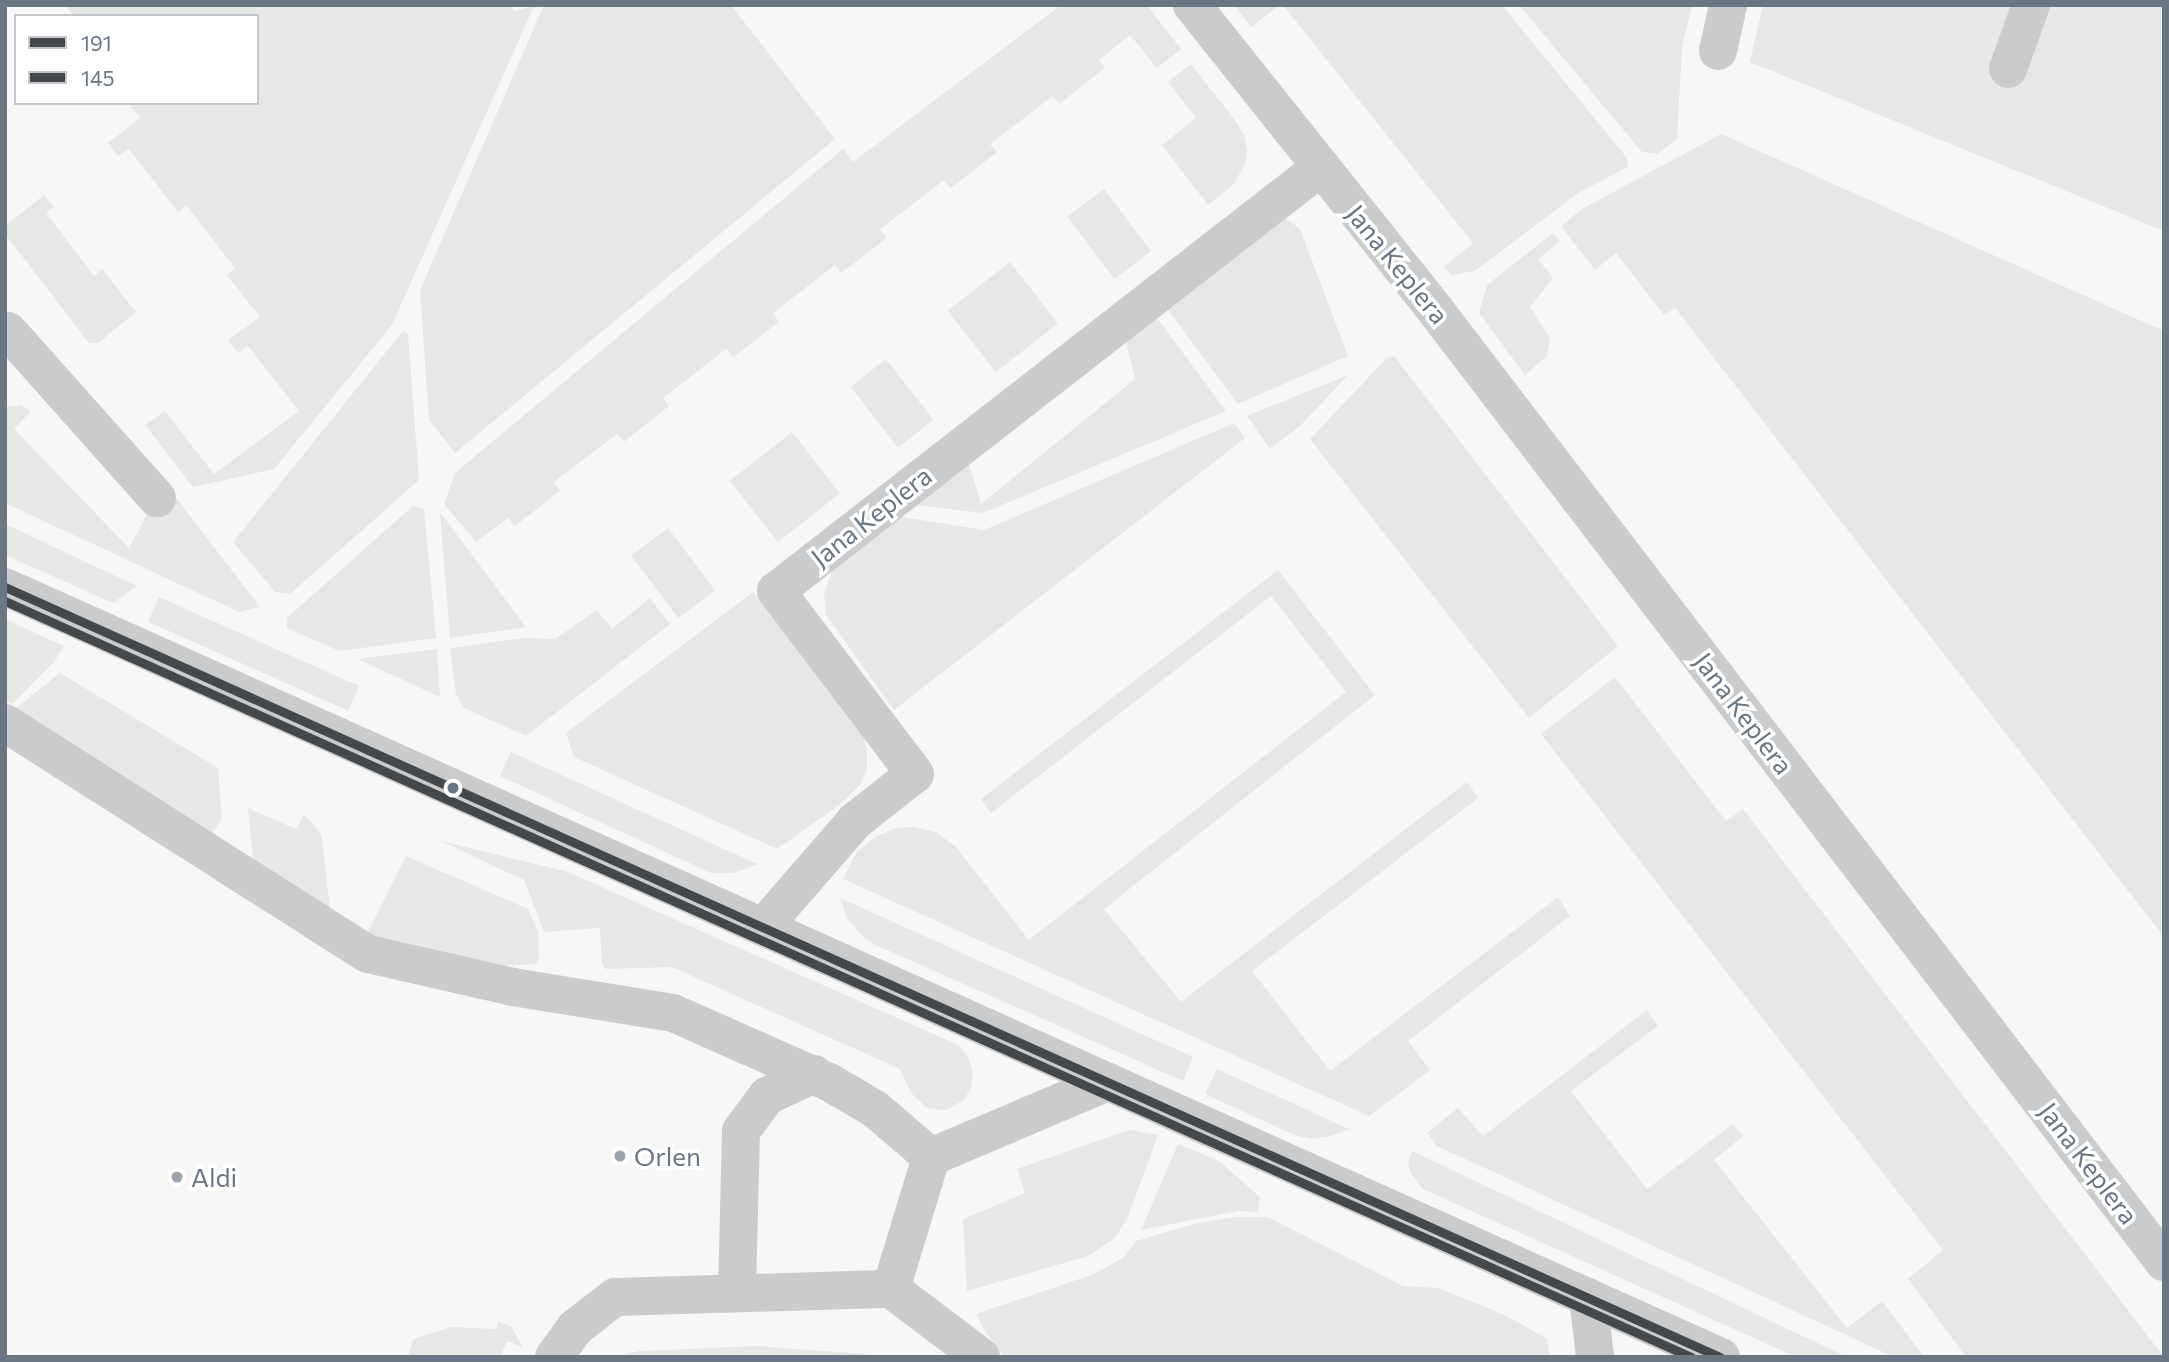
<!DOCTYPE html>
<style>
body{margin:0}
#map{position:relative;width:2169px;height:1362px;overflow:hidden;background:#f7f7f7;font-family:Commissioner,sans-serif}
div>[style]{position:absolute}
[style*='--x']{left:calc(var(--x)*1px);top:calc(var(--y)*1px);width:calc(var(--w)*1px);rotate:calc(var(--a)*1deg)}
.built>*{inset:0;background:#e6e7e8}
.green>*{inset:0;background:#e6e8e5;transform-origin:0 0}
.minor>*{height:38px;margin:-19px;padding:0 19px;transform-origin:19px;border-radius:19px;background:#cacbcc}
.bus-1>*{height:9px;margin:-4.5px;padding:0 4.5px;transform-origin:4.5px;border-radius:4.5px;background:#45484a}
.bus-2>*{height:9px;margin:-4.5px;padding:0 4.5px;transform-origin:4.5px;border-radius:4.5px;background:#45484a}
.dots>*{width:19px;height:19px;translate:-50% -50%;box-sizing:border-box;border:4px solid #fff;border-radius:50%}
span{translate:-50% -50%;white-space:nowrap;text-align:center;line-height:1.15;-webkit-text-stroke:7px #fff;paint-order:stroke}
.street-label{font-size:26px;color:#6b7683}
.poi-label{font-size:26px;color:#6b7683}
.left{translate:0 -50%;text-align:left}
.frame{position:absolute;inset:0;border:7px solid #6b7683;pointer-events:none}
.legend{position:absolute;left:14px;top:14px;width:245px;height:91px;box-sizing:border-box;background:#fff;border:2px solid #c4c8cd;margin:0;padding:9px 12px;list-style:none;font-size:21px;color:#6b7683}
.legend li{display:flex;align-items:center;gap:14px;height:35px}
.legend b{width:35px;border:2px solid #c4c8cd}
</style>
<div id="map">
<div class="built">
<i style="clip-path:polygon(1763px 5px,2164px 5px,2164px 231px,1750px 62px)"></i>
</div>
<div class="green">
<i style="clip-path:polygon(66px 5px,510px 5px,514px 11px,534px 6px,392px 325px,274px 469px,193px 487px,145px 425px,165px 411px,214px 474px,299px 411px,248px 346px,238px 353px,228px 340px,260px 317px,227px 275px,235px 268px,186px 205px,178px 212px,129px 149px,118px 156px,108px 143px,140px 118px,128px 103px,257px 103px,257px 16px,73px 16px)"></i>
<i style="clip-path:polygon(544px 5px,731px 5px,835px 139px,455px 453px,429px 420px,420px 290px)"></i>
<i style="clip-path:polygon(1061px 5px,1147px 5px,1181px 49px,1157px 68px,1130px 35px,1099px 60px,1105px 68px,1059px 104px,1053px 96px,990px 144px,997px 152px,951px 188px,944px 180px,880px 229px,887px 238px,841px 273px,835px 265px,773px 313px,779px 322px,733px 357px,726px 349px,663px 398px,669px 406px,624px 442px,617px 434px,554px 482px,560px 491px,515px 526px,508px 518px,476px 542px,444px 504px,455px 473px,843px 149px,853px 162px)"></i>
<i style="clip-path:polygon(1234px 5px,1280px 5px,1251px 27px)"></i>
<i style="clip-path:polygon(1283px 5px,1502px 5px,1627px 158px,1628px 167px,1578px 193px,1475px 271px,1452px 275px,1444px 267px,1473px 243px)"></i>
<i style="clip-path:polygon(1519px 5px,1692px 5px,1682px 48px,1677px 139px,1657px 154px,1642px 152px)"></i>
<i style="clip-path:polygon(1191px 64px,1234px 119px,1244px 135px,1247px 151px,1245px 164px,1234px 184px,1208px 205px,1162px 145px,1196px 118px,1168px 82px)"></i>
<i style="clip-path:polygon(1721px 134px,2164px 331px,2164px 937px,1675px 308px,1664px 315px,1616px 253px,1595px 270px,1561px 226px,1582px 209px)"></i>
<i style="left:1104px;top:189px;width:78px;height:46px;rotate:53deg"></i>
<i style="clip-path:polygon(44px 195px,54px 207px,46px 213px,94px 276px,102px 269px,136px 312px,98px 343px,89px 343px,5px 234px,5px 226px)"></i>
<i style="clip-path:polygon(1286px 218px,1300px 229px,1348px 356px,1238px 404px,1166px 307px)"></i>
<i style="clip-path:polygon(1553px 233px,1560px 241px,1538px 259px,1553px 278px,1530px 307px,1550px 338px,1547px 356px,1525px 375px,1479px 313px,1487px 285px)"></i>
<i style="left:1010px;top:262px;width:78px;height:79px;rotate:52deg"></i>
<i style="clip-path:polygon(1154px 314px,1226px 411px,983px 513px,909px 504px,968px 460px,981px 504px,1135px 379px,1125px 338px)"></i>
<i style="clip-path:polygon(403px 331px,408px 334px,419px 480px,290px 594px,275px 592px,233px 542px)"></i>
<i style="clip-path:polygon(1394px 356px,1618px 646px,1529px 718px,1310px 439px,1387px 358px)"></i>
<i style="left:886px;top:359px;width:77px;height:45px;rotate:52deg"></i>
<i style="clip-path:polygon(1348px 375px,1300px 426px,1270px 449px,1247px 416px)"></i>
<i style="clip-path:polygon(21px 405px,31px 411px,14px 429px,129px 548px,151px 508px,174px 495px,260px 607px,239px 612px,5px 503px,5px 407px)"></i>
<i style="clip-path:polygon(1234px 423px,1245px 438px,894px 710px,826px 615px,824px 593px,833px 569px,896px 516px,984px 530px)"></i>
<i style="left:792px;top:432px;width:78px;height:79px;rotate:52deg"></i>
<i style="clip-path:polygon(413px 506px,424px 509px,436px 638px,339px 651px,287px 628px,287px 618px)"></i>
<i style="clip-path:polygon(440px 512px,526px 627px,450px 638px)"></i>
<i style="clip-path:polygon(5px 524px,137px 586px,113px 603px,5px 555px)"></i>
<i style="left:668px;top:528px;width:78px;height:46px;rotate:53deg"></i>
<i style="clip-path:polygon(1278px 570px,1375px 695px,1104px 909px,1181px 1002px,1467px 782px,1478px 798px,1252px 971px,1330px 1071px,1558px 897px,1570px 916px,1408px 1041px,1430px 1070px,1369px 1116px,843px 879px,856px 853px,875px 837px,896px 828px,914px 827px,936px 832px,956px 847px,1029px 940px,1346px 692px,1271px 596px,991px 813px,981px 799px)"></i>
<i style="clip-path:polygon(753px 592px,863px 733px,867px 751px,867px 769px,860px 785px,842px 803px,777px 849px,574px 757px,566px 733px)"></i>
<i style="left:159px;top:597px;width:219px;height:27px;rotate:24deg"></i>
<i style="clip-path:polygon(650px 598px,670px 624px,526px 736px,464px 708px,456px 694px,450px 648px,524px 638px,555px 639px,597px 610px,612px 629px)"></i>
<i style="clip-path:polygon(5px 619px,64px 646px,54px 662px,12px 704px,5px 700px)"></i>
<i style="clip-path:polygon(437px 649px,440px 697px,358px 659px)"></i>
<i style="clip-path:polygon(60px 673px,218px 768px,222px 819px,212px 833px,16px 708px)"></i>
<i style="clip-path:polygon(1615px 677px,1726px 821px,1743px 809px,2164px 1357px,1966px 1357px,1908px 1279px,1943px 1250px,1541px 734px)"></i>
<i style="clip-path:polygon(511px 752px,757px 864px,734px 873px,711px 873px,500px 776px)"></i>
<i style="clip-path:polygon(248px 808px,296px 829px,304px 815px,314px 824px,322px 837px,330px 910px,253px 860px)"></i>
<i style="clip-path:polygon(441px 841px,568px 872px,947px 1040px,961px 1047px,969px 1060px,973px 1074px,971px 1088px,964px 1100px,946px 1110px,927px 1108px,911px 1093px,900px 1069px,672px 967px,606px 969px,602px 964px,600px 928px,544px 932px,524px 880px)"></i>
<i style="clip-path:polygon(406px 856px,528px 909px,538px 932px,539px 958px,536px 964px,496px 966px,412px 948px,367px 934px)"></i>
<i style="clip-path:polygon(840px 898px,1193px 1057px,1183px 1081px,878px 946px,864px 938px,847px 918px)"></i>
<i style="clip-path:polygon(1647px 1010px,1658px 1026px,1571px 1091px,1647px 1189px,1733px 1124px,1743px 1136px,1714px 1160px,1847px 1328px,1882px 1301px,1924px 1357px,1894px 1357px,1437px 1146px,1427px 1133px,1458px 1108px,1483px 1136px)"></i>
<i style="clip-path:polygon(1217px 1069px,1349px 1129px,1331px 1136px,1312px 1139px,1294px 1135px,1205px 1094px)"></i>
<i style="clip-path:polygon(1129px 1130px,1158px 1135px,1127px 1219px,1114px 1239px,1088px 1256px,967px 1291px,963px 1219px,1025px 1193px,1017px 1169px)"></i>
<i style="clip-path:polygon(1178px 1144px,1219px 1161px,1260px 1197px,1258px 1212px,1238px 1211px,1141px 1230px)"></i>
<i style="clip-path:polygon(1412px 1151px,1847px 1357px,1796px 1357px,1423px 1189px,1410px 1172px,1408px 1162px)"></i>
<i style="clip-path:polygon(1236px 1217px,1268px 1217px,1403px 1286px,1438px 1288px,1505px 1315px,1547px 1339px,1550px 1357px,1005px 1357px,988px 1336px,976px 1314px,1094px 1274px,1123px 1258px,1136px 1241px,1198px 1223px)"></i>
<i style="clip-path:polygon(498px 1322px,511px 1326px,523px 1347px,507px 1341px,500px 1357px,408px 1357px,413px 1339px,451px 1327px,496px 1329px)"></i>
<i style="clip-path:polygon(756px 1346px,865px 1354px,865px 1357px,615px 1357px,639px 1351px)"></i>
</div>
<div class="minor">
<i style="--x:1192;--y:5;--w:391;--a:51.4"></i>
<i style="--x:1436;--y:311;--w:1198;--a:52.57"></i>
<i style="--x:1718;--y:51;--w:47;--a:-77.7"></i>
<i style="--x:2008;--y:69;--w:68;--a:-70.2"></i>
<i style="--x:8;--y:331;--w:224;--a:48.3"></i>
<i style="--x:5;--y:587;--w:1881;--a:24.17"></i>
<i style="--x:5;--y:723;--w:430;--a:32.5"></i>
<i style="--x:368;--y:954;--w:149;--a:12.8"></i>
<i style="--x:513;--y:987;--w:162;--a:9.2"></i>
<i style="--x:673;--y:1013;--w:171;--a:23.9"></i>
<i style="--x:829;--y:1082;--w:53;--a:30.4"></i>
<i style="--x:875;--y:1109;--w:74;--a:40.6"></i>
<i style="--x:763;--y:927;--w:140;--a:-49"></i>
<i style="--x:855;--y:821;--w:76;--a:-38.1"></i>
<i style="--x:915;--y:774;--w:230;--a:-127.2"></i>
<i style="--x:776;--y:591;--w:691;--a:-37.88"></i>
<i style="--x:931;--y:1157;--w:192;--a:-23"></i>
<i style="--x:891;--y:1289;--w:138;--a:-73.1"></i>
<i style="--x:737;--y:1293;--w:162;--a:-88.6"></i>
<i style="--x:741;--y:1131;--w:44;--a:-53.4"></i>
<i style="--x:767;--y:1096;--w:52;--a:-25.1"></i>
<i style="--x:1588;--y:1297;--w:60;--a:83.3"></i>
<i style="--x:554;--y:1357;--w:36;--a:-54"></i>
<i style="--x:575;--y:1328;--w:51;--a:-37.8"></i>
<i style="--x:615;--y:1297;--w:276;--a:-1.7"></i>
<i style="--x:891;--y:1289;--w:113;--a:37.1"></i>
</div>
<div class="bus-1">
<i style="--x:5;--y:587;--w:1880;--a:24.18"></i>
</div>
<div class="bus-2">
<i style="--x:5;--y:601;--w:1848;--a:24.15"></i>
</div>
<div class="dots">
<i style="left:453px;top:788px;background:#6b7683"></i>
<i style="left:620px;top:1156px;background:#9ca3ac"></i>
<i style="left:177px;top:1177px;background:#9ca3ac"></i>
</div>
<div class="street-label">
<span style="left:1398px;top:264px;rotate:51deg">Jana Keplera</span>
<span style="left:871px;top:516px;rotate:-38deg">Jana Keplera</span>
<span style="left:1744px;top:713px;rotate:53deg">Jana Keplera</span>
<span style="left:2089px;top:1163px;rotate:53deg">Jana Keplera</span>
</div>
<div class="poi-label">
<span class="left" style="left:634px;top:1156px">Orlen</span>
<span class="left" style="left:191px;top:1177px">Aldi</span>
</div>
<div class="frame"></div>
<ul class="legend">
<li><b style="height:9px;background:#45484a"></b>191</li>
<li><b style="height:9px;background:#45484a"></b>145</li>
</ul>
</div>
